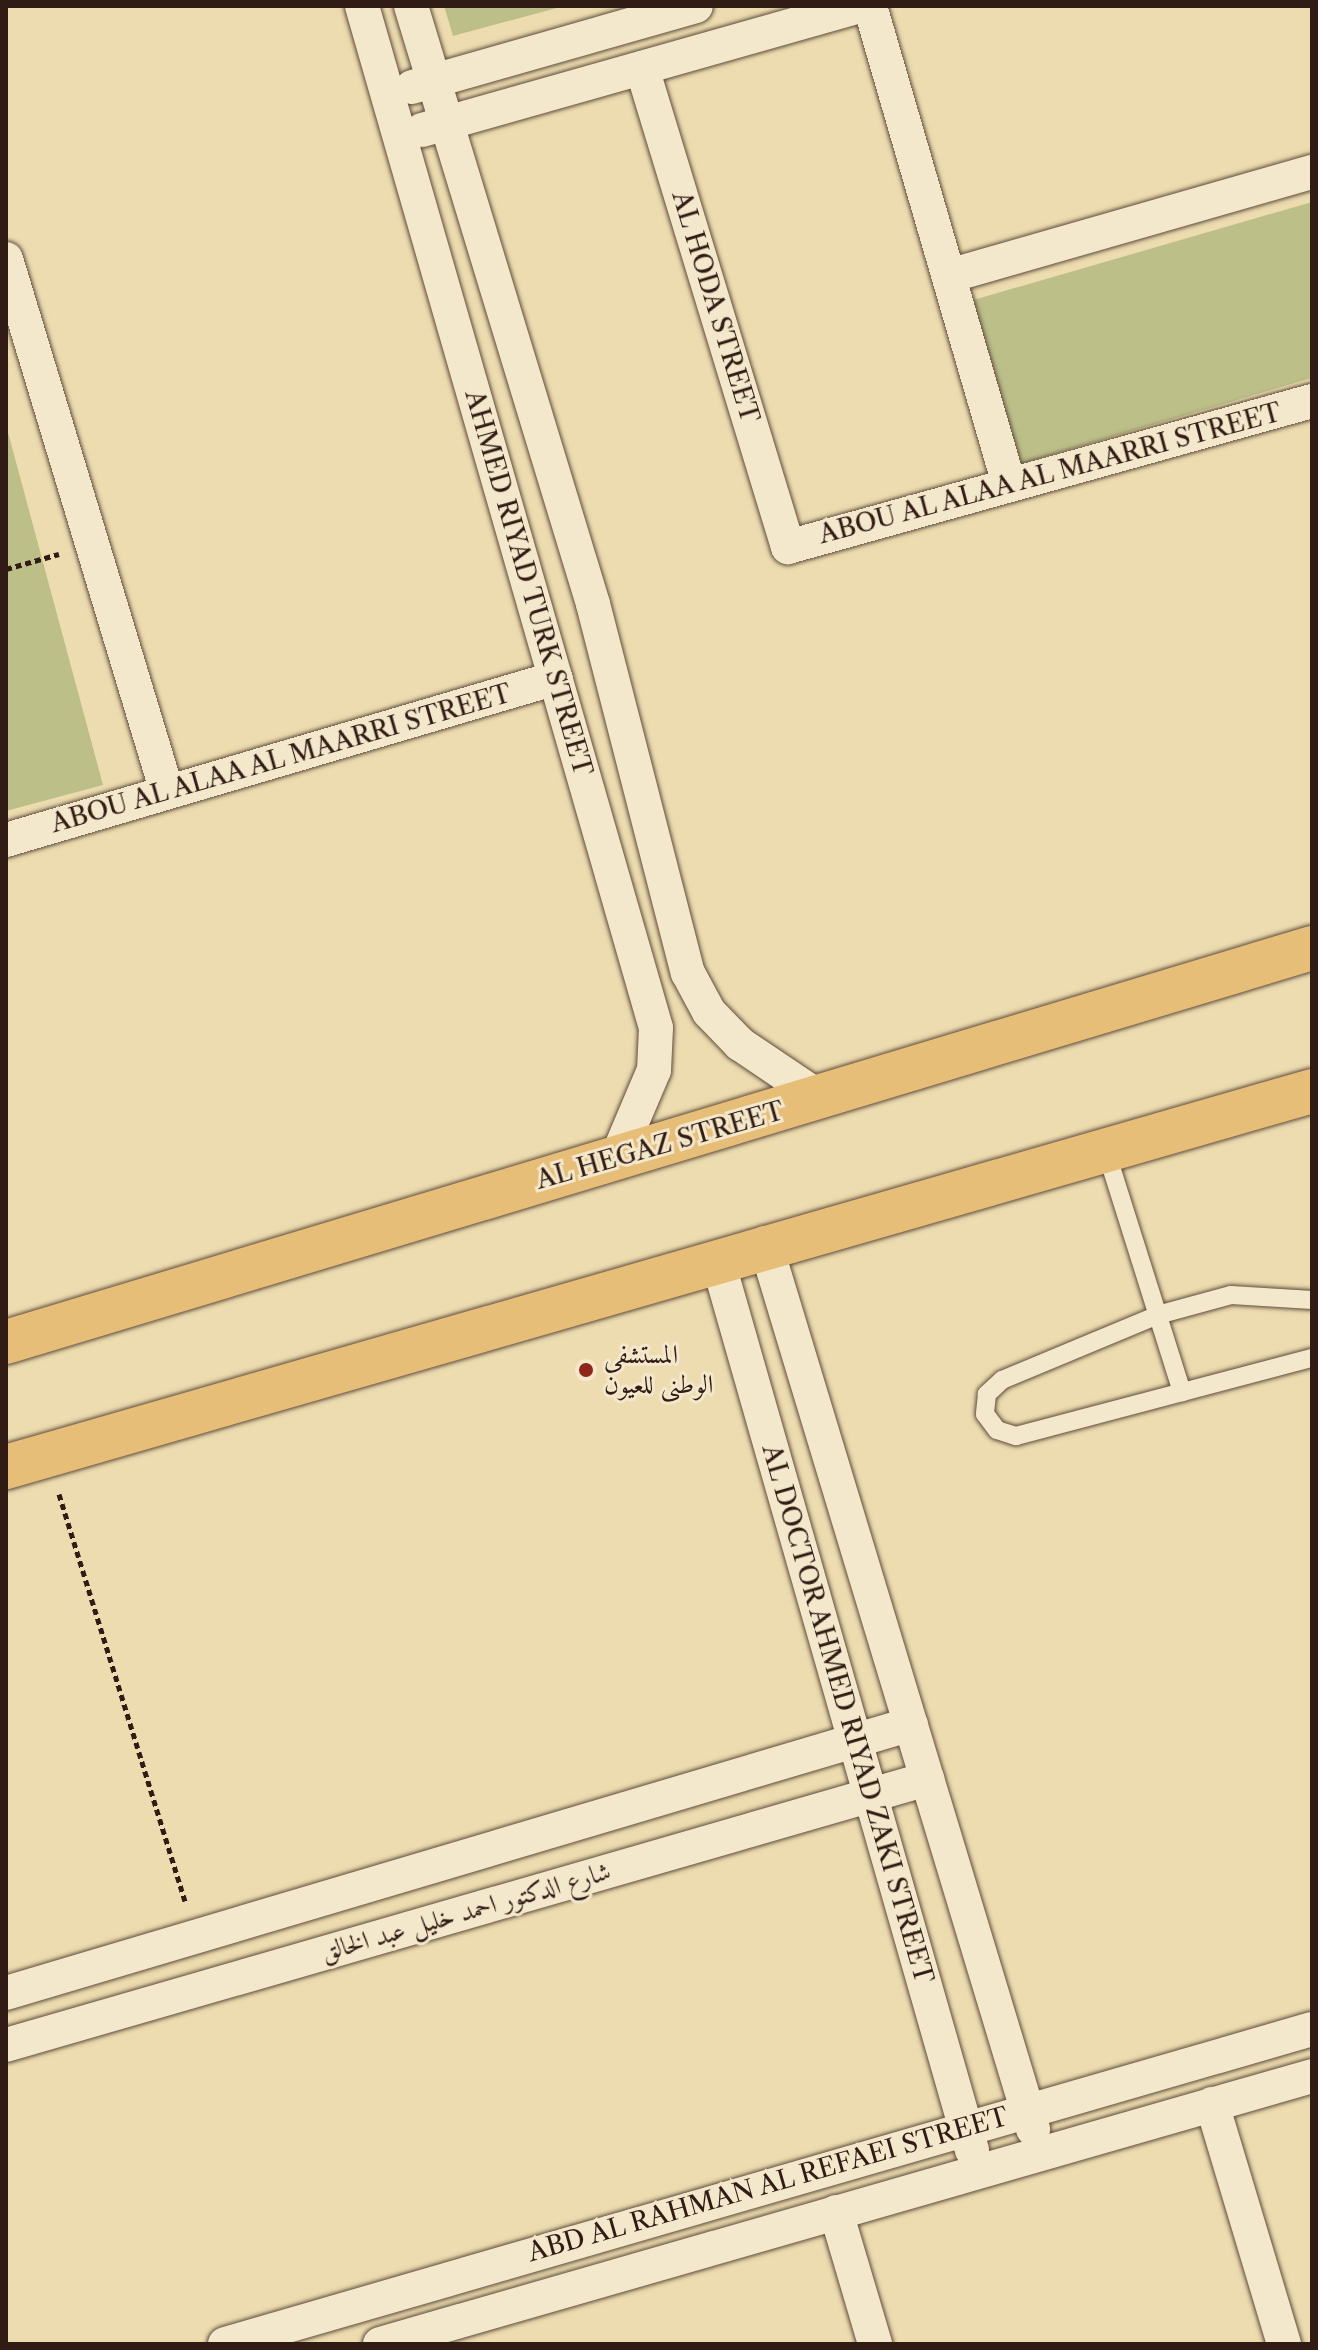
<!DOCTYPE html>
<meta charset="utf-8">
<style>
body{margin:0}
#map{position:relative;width:1318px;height:2350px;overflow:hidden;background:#ecdcaf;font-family:"Libre Caslon Text",Amiri,serif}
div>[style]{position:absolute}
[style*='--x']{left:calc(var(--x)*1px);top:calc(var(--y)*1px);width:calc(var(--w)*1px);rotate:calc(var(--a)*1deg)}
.green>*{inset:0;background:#bcbf88}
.path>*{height:5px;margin-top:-2.5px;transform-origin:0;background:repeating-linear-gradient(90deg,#311c15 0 6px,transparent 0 10px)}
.roads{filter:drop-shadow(0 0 2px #604c3c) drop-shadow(0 0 2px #604c3c)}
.lane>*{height:18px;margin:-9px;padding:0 9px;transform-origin:9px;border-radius:9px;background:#f3e8cb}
.street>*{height:34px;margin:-17px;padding:0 17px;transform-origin:17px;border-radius:17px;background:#f3e8cb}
.primary>*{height:44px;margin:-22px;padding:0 22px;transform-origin:22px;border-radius:22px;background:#e6be78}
.dots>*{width:22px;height:22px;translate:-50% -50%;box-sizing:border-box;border:4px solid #f3e8cb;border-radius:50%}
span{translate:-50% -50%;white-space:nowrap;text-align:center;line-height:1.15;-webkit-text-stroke:6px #f3e8cb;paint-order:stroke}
.street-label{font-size:26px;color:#311c15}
.poi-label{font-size:26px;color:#311c15}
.left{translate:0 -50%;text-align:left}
.frame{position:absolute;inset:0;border:8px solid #311c15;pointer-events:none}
</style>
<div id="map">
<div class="green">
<i style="clip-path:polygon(444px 6px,564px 6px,453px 36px)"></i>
<i style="clip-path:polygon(1312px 202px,1312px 378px,1019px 464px,970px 301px)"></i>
<i style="clip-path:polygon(6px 425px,103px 785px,6px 811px)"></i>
</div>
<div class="path">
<i style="--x:6;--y:569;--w:55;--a:-15.8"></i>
<i style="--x:59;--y:1494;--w:426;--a:72.8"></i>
</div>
<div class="roads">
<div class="lane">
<i style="--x:1106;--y:1151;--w:253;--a:72.5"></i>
<i style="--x:1312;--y:1300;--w:81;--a:-176.5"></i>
<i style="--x:1231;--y:1295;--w:76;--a:164.7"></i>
<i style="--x:1158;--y:1315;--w:169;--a:157.4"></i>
<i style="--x:1002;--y:1380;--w:21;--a:137"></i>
<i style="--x:987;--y:1394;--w:20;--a:96"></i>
<i style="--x:985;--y:1414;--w:20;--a:53"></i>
<i style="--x:997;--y:1430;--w:20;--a:18"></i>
<i style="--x:1016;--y:1436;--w:306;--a:-14.8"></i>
</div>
<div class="street">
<i style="--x:362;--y:6;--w:1063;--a:73.95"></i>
<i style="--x:656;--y:1028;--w:42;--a:92.7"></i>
<i style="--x:654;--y:1070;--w:95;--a:113"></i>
<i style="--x:411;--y:6;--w:625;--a:73.07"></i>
<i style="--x:593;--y:604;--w:381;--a:75.6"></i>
<i style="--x:688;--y:973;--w:44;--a:61.7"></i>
<i style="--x:709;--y:1012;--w:45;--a:45.9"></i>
<i style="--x:740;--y:1044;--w:100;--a:34"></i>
<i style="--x:870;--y:6;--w:499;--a:73.8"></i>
<i style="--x:642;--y:68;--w:501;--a:73.05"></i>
<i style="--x:788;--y:547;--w:544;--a:-15.57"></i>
<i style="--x:412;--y:87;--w:295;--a:-15.9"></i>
<i style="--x:422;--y:130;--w:455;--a:-15.8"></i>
<i style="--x:6;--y:259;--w:557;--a:73.19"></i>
<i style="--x:949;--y:276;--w:378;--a:-16"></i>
<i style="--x:6;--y:840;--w:573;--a:-16.41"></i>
<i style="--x:765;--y:1243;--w:926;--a:73.17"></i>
<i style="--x:717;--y:1258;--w:928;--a:74.05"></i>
<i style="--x:6;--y:1993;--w:944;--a:-16.55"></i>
<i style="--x:6;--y:2045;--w:959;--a:-16.11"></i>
<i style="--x:1212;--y:2104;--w:251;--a:73.3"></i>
<i style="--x:836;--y:2212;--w:138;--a:73.5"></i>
<i style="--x:225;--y:2344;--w:1132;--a:-16.16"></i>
<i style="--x:380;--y:2344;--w:970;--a:-16.04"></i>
</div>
<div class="primary">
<i style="--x:6;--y:1342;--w:1364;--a:-16.79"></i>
<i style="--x:6;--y:1467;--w:1359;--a:-16.06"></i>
</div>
</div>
<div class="dots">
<i style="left:586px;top:1370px;background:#8f2418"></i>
</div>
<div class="street-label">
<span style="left:715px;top:307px;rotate:73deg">AL HODA STREET</span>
<span style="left:1050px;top:474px;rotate:-15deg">ABOU AL ALAA AL MAARRI STREET</span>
<span style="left:528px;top:583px;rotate:74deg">AHMED RIYAD TURK STREET</span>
<span style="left:281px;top:759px;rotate:-16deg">ABOU AL ALAA AL MAARRI STREET</span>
<span style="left:660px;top:1146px;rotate:-16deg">AL HEGAZ STREET</span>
<span style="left:847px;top:1714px;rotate:74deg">AL DOCTOR AHMED RIYAD ZAKI STREET</span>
<span style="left:466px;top:1912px;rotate:-16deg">شارع الدكتور احمد خليل عبد الخالق</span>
<span style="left:768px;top:2185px;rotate:-16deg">ABD AL RAHMAN AL REFAEI STREET</span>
</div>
<div class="poi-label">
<span class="left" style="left:604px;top:1370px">المستشفى<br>الوطنى للعيون</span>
</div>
<div class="frame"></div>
</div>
